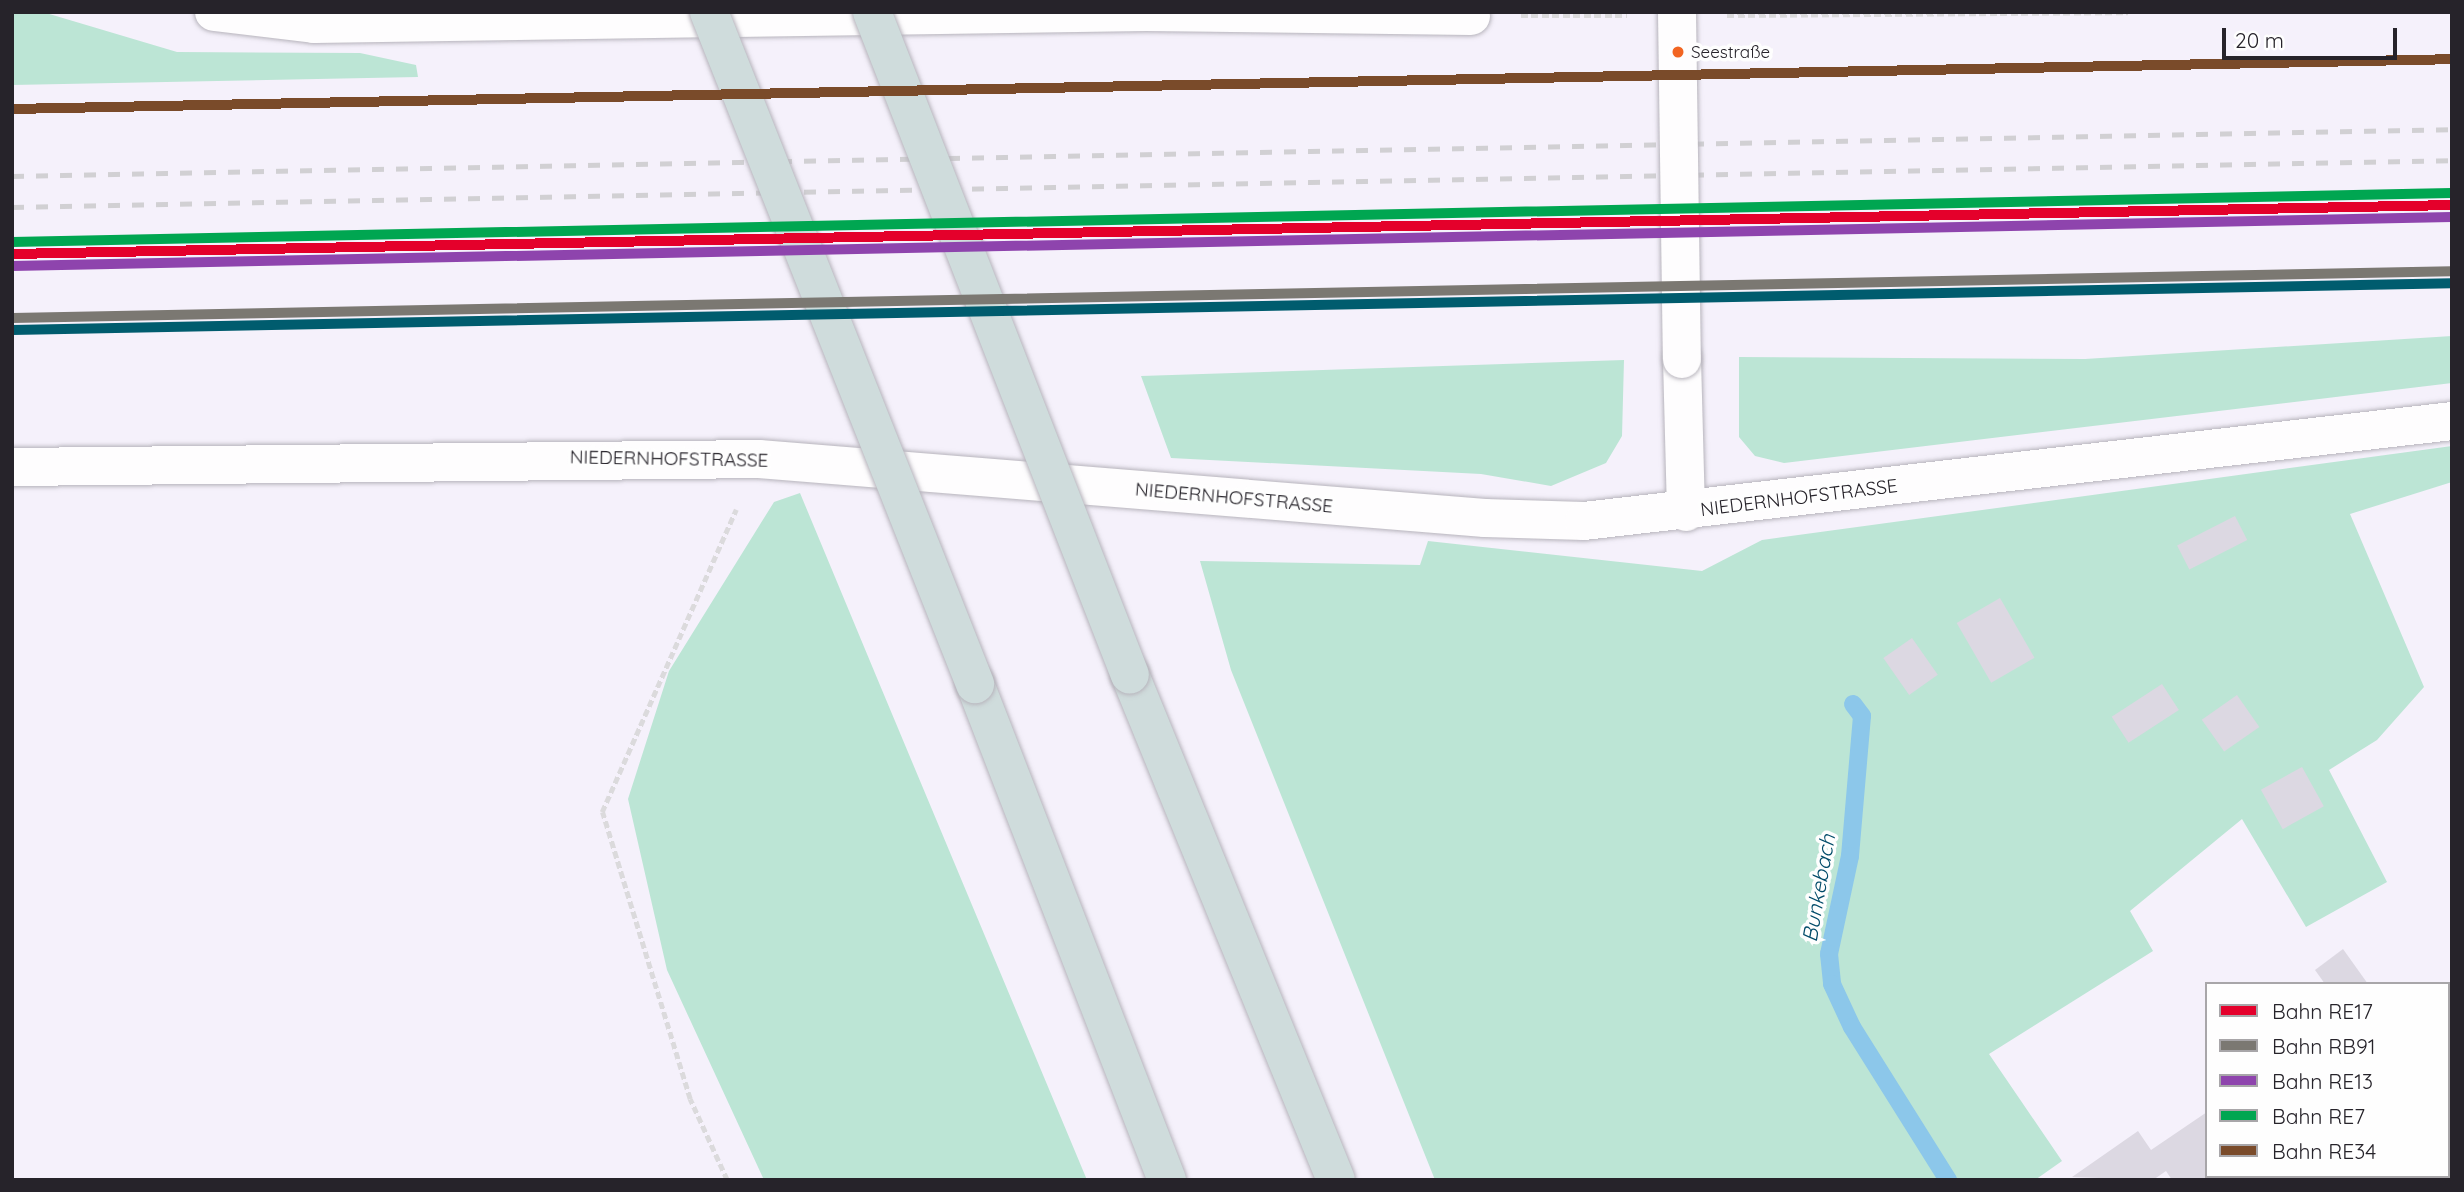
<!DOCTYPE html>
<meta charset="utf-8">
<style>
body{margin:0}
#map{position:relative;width:2464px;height:1192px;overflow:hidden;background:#f5f1fb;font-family:Quicksand,sans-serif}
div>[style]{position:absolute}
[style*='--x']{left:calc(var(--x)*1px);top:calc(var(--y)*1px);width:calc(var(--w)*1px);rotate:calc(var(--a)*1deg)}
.green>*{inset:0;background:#bce5d5}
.stream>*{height:18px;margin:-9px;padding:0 9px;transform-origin:9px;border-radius:9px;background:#8cc7ea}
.building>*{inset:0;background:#dcd8e2;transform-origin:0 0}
.path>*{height:4.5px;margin-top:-2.25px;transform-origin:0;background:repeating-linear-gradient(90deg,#dbdadc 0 7px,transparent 0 10.5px)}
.roads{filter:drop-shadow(0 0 2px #b7b4bc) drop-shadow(0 0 2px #b7b4bc)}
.minor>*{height:38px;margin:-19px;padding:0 19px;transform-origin:19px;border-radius:19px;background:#fefdfe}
.highway>*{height:38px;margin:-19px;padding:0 19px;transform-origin:19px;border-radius:19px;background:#cfdcdc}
.rail>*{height:5px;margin-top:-2.5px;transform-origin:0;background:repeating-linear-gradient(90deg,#d1d0d3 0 12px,transparent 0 24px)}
.bridges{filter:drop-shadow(0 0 2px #b7b4bc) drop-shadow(0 0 2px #b7b4bc)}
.minor-bridge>*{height:38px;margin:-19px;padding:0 19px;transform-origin:19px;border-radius:19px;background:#fefdfe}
.highway-bridge>*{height:38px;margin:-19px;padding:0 19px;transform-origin:19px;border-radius:19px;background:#cfdcdc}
.rail-1>*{height:10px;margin:-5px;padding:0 5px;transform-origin:5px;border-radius:5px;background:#e4002b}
.rail-2>*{height:10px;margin:-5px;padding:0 5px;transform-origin:5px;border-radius:5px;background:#7b7872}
.rail-3>*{height:10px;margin:-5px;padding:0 5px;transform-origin:5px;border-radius:5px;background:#8e44ad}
.rail-4>*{height:10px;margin:-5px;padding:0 5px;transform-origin:5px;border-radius:5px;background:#00a651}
.rail-5>*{height:10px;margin:-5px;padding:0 5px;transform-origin:5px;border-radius:5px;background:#7a4b2a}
.rail-6>*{height:10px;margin:-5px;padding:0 5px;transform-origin:5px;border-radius:5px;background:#005c6e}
.dots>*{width:19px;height:19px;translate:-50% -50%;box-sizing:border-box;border:4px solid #fefefe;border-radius:50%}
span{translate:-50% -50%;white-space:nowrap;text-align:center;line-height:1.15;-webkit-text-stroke:7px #fefefe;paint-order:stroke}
.bus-label{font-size:17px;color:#26232a}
.left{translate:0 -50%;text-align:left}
.street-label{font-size:19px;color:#26232a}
.water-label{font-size:21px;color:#004b69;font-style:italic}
.frame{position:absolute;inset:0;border:14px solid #26232a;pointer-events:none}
.legend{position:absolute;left:2205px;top:982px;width:245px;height:196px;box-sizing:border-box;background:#fefefe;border:2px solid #a8a6a9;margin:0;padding:9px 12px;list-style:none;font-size:21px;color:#26232a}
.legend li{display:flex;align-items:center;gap:14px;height:35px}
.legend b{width:35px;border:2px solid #a8a6a9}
.scale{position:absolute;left:2222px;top:28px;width:175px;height:32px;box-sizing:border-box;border:4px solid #26232a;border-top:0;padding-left:9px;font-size:21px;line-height:24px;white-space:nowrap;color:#26232a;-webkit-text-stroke:5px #fefefe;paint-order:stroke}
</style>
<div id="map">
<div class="green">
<i style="clip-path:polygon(12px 13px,46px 13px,177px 52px,360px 53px,416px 65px,418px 77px,12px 85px)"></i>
<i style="clip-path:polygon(2452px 336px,2452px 383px,1784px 463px,1755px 456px,1739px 437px,1739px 357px,2085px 359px)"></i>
<i style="clip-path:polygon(1624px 360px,1622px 436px,1606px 463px,1551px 486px,1481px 474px,1171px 458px,1141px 376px)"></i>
<i style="clip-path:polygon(2452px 446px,2452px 482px,2350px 514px,2424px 687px,2377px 740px,2329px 770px,2387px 882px,2306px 927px,2242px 819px,2130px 911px,2153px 951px,1989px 1054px,2062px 1161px,2035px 1180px,1435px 1180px,1231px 670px,1200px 561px,1420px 565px,1428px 541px,1702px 571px,1762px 540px)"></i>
<i style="clip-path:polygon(800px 493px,882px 690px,1087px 1180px,764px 1180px,667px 970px,628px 799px,669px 671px,774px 502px)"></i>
</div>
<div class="stream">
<i style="--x:1853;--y:704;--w:15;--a:53"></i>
<i style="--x:1862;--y:716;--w:141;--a:94.9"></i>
<i style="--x:1850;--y:856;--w:100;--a:102.1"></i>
<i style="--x:1829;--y:954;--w:30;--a:84"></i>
<i style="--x:1832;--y:984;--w:47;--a:65.1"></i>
<i style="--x:1852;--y:1027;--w:181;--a:57.9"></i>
</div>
<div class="building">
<i style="left:2235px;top:516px;width:27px;height:65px;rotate:63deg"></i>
<i style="left:2000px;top:598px;width:69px;height:50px;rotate:60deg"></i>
<i style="left:1912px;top:638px;width:45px;height:35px;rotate:55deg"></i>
<i style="left:2162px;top:684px;width:31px;height:60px;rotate:57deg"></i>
<i style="left:2237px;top:695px;width:39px;height:43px;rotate:55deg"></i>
<i style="left:2302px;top:767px;width:45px;height:47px;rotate:61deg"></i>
<i style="clip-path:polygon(2343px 949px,2368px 984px,2325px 984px,2315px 970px)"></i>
<i style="clip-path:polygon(2207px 1112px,2207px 1176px,2258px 1176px,2172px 1180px,2166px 1171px,2153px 1180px,2072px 1177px,2138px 1131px,2151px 1150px)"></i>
</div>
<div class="path">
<i style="--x:1727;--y:15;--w:401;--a:-0.4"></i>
<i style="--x:1521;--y:16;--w:106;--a:0"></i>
<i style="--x:727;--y:1180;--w:89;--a:-114.6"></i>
<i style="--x:690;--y:1099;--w:300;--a:-107"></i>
<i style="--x:602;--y:812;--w:331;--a:-66.1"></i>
</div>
<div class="roads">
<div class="minor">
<i style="--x:214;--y:12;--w:101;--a:6.8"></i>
<i style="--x:314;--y:24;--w:832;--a:-0.83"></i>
<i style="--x:1146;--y:12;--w:325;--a:0.7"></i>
<i style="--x:1682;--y:359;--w:153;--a:88.5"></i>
<i style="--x:12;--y:467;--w:747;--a:-0.61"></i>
<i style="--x:759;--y:459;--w:728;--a:4.65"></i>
<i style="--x:1485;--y:518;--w:99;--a:1.7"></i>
<i style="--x:1584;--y:521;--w:874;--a:-6.57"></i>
<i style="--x:2448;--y:1170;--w:4;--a:0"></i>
<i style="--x:2334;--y:1180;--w:42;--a:-5.4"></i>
</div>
<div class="highway">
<i style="--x:1130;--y:675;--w:545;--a:67.81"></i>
<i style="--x:975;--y:684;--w:532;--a:68.84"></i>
</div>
</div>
<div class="rail">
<i style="--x:12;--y:176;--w:2440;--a:-1.1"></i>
<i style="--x:12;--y:207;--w:2440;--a:-1.1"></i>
</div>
<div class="bridges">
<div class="minor-bridge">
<i style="--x:1677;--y:12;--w:347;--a:89.2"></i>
</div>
<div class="highway-bridge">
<i style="--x:709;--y:12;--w:723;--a:68.4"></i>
<i style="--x:872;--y:12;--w:711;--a:68.74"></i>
</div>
</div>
<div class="rail-1">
<i style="--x:12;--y:254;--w:2440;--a:-1.15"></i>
</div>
<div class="rail-2">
<i style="--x:12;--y:318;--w:2440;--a:-1.1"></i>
</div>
<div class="rail-3">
<i style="--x:12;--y:266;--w:2440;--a:-1.15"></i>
</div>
<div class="rail-4">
<i style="--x:12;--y:242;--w:2440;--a:-1.15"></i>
</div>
<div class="rail-5">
<i style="--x:12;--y:109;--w:2441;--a:-1.17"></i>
</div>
<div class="rail-6">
<i style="--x:12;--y:330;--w:2440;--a:-1.1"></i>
</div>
<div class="dots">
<i style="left:1678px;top:52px;background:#f26522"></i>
</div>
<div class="bus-label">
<span class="left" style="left:1691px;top:52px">Seestraße</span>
</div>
<div class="street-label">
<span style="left:669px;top:459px;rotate:1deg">NIEDERNHOFSTRASSE</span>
<span style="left:1234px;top:498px;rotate:5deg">NIEDERNHOFSTRASSE</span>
<span style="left:1799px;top:498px;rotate:-7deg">NIEDERNHOFSTRASSE</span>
</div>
<div class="water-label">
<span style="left:1818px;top:888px;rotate:-80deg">Bunkebach</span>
</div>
<div class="frame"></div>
<ul class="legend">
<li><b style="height:9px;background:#e4002b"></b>Bahn RE17</li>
<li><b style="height:9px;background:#7b7872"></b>Bahn RB91</li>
<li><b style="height:9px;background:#8e44ad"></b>Bahn RE13</li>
<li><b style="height:9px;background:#00a651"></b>Bahn RE7</li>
<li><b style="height:9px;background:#7a4b2a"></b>Bahn RE34</li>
</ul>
<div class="scale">20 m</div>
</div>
